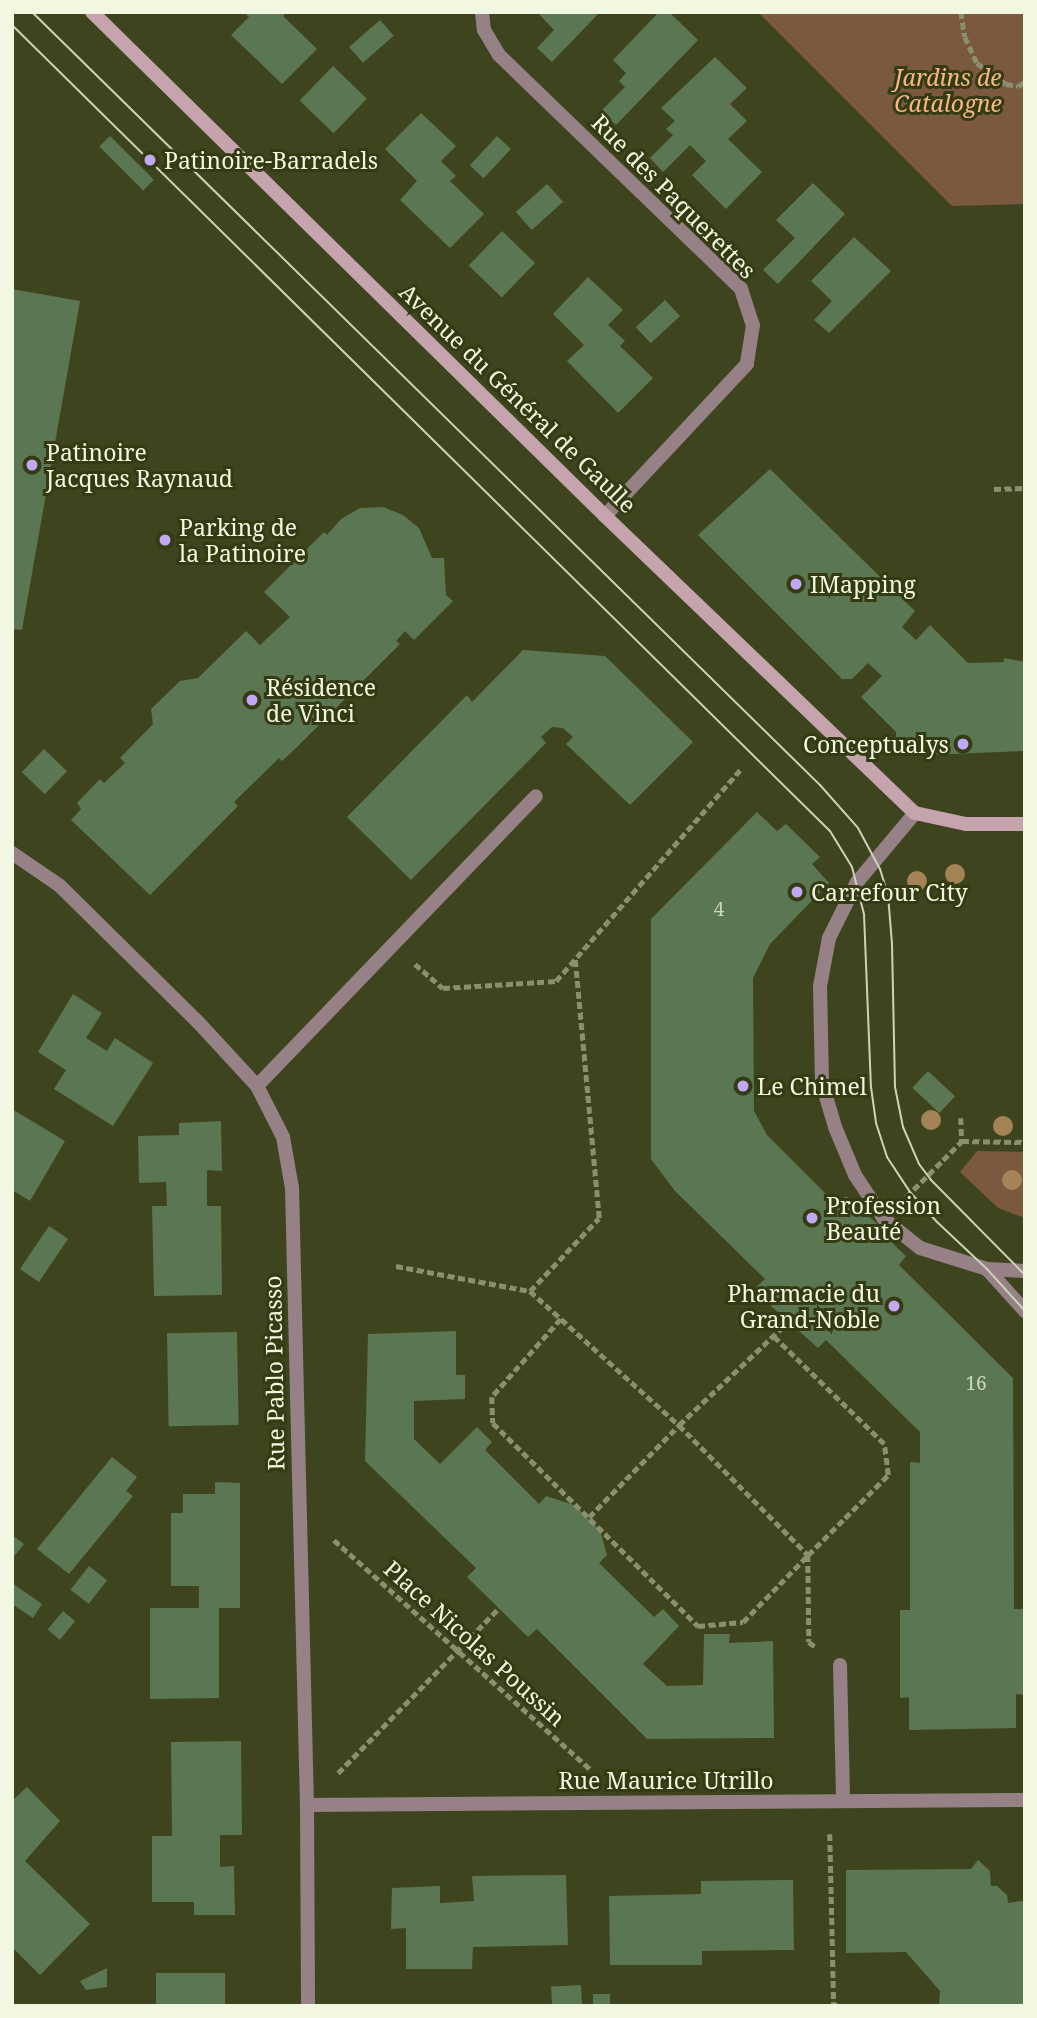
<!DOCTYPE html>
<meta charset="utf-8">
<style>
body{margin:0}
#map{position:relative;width:1037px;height:2018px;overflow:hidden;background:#3e451e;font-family:"Noto Serif",serif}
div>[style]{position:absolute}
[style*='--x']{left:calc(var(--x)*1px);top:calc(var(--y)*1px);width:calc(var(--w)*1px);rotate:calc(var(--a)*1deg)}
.green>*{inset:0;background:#7b593f}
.building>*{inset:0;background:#5b7653;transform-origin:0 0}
.path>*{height:4.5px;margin-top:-2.25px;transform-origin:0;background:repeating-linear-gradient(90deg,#898f6f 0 7px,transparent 0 10.5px)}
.lane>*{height:14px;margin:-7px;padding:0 7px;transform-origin:7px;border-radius:7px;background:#968187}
.street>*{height:14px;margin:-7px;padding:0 7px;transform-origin:7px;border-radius:7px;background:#968187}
.secondary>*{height:14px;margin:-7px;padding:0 7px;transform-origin:7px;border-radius:7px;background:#c5a4ae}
.tram>*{height:2px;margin:-1px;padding:0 1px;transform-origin:1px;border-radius:1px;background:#ccd2b8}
.trees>*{width:20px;height:20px;margin:-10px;border-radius:50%;background:#a48356}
.dots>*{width:19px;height:19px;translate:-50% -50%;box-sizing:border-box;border:4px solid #343b13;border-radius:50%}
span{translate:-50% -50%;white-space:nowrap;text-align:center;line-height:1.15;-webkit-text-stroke:6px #343b13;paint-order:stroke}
.number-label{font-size:19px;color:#ccd7bd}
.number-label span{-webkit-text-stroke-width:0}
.park-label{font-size:23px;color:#f8b683;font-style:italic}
.poi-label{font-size:23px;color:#f1f7e0}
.left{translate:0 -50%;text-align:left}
.right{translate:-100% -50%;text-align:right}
.street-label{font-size:23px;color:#f1f7e0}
.frame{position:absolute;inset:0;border:14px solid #f1f7e0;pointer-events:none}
</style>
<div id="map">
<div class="green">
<i style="clip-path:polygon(758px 12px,1025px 12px,1025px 204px,952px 206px)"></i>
<i style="clip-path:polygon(977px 1151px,1025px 1152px,1025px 1218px,998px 1208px,960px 1172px)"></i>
</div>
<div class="building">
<i style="clip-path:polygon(244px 12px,287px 12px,283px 16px,317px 49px,282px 84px,231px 35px,249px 17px)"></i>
<i style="clip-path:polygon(537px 12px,600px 12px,552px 62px,537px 48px,554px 30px)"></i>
<i style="clip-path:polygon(659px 12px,669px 12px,698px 40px,616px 125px,601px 111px,625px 87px,619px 81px,626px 73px,613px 60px)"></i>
<i style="left:380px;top:20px;width:21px;height:41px;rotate:49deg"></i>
<i style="clip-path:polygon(715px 57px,747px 88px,730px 104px,747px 121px,728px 139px,762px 172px,726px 209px,692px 175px,706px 161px,690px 145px,663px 172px,650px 158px,673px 135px,666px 129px,675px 121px,661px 108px)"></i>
<i style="left:333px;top:66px;width:47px;height:48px;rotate:44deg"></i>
<i style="clip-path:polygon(421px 113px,456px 146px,441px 161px,456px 176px,450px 181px,484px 214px,450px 248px,400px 200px,417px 181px,385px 149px)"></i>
<i style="left:110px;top:136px;width:62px;height:15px;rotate:45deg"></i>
<i style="left:497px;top:136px;width:19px;height:40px;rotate:43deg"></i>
<i style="clip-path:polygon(813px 183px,845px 214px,778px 284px,763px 270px,795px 238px,776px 220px)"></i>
<i style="left:547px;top:184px;width:24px;height:42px;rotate:48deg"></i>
<i style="left:502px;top:231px;width:46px;height:48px;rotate:44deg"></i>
<i style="clip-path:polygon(854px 237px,891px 271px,829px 333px,814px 320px,832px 301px,811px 281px)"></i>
<i style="clip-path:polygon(588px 277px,623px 310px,608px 325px,625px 341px,620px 346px,653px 378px,618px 413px,567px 361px,584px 345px,553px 314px)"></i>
<i style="clip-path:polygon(12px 289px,80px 301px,22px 630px,12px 629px)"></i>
<i style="left:665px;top:300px;width:22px;height:40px;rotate:47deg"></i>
<i style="clip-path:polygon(770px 469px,915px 611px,902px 627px,916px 640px,930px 625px,968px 663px,1004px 662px,1004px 658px,1025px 662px,1025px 751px,927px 755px,927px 744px,920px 743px,911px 751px,903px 749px,896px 741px,896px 732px,861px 697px,882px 676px,868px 663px,852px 679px,842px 679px,698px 535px)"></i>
<i style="clip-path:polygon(383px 507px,403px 515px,419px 528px,432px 558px,444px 558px,446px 595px,453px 601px,414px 640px,405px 631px,396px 641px,400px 644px,360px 684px,357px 680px,349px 688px,353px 691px,295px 749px,282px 761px,279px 758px,234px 802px,238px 806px,150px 895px,71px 820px,81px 809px,77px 803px,100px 779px,104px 783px,125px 763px,120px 758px,153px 724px,151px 709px,180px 681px,198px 678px,246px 631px,260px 645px,290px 617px,264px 592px,324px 532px,327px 535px,341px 519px,360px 508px)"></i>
<i style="clip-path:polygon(523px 650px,605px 656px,693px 742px,630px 805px,566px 744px,573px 737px,563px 728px,552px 727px,541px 737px,546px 743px,411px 880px,347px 817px,467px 695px,472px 702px)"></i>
<i style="left:44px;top:749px;width:32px;height:32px;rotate:44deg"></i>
<i style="clip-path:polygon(757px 812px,777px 831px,786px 824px,820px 857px,812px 864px,829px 883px,770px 944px,753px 978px,754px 1111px,767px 1135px,837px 1205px,846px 1196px,892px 1237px,890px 1241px,906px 1256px,899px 1265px,1013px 1378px,1014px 1609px,1024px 1609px,1025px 1625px,1025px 1695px,1016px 1694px,1016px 1728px,909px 1730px,909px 1697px,900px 1698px,900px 1610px,910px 1610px,910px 1462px,920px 1463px,920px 1432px,826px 1340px,818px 1348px,771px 1306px,773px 1303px,756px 1287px,765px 1279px,675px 1191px,651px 1159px,651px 919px)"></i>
<i style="clip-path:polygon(73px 994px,102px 1013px,86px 1038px,107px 1051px,115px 1038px,153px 1063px,113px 1126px,54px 1089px,66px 1070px,38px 1052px)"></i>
<i style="left:928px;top:1071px;width:37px;height:23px;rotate:43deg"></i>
<i style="clip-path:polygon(12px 1109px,65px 1141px,30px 1201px,12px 1190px)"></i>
<i style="clip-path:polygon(221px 1121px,222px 1171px,207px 1170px,207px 1206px,221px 1206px,222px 1295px,154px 1296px,152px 1206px,167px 1206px,166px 1182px,139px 1183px,138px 1136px,179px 1135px,179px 1123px)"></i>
<i style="left:49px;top:1226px;width:23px;height:52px;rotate:34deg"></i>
<i style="clip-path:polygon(456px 1331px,456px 1375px,465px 1375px,465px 1399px,414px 1401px,414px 1439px,440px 1464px,477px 1427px,492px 1442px,485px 1450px,539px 1504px,546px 1496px,574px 1505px,588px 1518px,600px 1530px,607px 1555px,599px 1563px,654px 1617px,663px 1609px,679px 1626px,643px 1664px,667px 1686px,703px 1685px,704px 1634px,730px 1634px,729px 1643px,773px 1641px,774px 1738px,647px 1739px,537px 1629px,528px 1637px,467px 1577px,476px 1568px,365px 1461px,368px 1334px)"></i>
<i style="left:237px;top:1332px;width:93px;height:70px;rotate:89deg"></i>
<i style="clip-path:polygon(112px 1457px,137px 1477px,126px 1491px,133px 1496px,69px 1574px,37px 1549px)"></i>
<i style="clip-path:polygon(215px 1482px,240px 1483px,240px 1608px,219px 1608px,219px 1698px,150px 1699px,150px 1608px,199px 1608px,199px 1586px,171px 1586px,171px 1513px,183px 1513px,183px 1494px,215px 1494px)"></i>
<i style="clip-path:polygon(12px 1535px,24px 1544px,12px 1559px)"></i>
<i style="left:89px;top:1566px;width:23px;height:30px;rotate:38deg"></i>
<i style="clip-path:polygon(12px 1583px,42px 1604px,33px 1618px,12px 1604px)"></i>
<i style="left:63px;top:1611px;width:16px;height:24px;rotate:40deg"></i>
<i style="clip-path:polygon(241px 1741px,242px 1835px,220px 1835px,220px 1867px,234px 1866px,235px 1915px,194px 1915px,194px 1902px,152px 1902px,152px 1836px,172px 1836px,171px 1742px)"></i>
<i style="clip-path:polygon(27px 1787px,60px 1821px,25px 1861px,90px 1924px,40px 1975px,12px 1947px,12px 1801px)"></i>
<i style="clip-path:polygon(978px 1860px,990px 1871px,991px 1886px,997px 1886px,1007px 1895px,1008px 1903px,1022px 1901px,1025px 1904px,1025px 2006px,939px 2006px,940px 1991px,906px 1952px,846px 1953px,846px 1870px,971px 1869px)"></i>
<i style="clip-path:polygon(566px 1875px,568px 1945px,473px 1947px,472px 1969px,406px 1969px,406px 1928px,391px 1929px,392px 1888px,440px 1886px,440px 1903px,474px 1901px,472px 1876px)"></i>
<i style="clip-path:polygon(793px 1880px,794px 1950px,702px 1951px,702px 1965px,610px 1965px,609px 1896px,701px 1894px,701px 1881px)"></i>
<i style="clip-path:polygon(107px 1968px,107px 1987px,86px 1990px,80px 1981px)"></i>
<i style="left:156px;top:1973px;width:69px;height:33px"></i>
<i style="left:581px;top:1985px;width:21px;height:30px;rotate:87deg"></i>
<i style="left:593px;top:1994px;width:17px;height:12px"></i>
</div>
<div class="path">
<i style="--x:961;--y:12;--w:25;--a:81"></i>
<i style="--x:965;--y:37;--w:29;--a:65"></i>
<i style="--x:977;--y:63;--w:36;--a:36"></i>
<i style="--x:1006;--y:84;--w:12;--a:9"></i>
<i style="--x:1018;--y:86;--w:8;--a:-30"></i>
<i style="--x:994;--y:489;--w:31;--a:-2"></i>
<i style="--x:415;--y:964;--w:37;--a:41"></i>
<i style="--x:443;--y:988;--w:113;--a:-3.5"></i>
<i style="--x:556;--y:981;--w:283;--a:-48.9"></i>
<i style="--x:961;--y:1118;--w:23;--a:88"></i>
<i style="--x:906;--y:1197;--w:79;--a:-45"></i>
<i style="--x:962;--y:1141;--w:63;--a:0.9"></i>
<i style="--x:396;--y:1266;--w:136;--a:10.6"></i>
<i style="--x:530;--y:1291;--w:200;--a:42"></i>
<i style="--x:679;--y:1425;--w:150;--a:-43.4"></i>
<i style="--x:530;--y:1291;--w:100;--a:-46.6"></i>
<i style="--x:599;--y:1218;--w:262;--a:-95.3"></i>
<i style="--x:561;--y:1319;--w:104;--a:131.5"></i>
<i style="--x:492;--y:1397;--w:26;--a:88"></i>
<i style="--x:493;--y:1423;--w:289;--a:44.7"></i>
<i style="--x:698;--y:1626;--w:45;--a:-5.1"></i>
<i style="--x:743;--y:1622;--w:93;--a:-45.9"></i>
<i style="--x:808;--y:1555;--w:87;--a:89.3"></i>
<i style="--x:809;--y:1642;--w:10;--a:37"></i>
<i style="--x:589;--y:1517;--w:129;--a:-45.6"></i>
<i style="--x:679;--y:1425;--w:183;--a:45.2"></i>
<i style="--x:808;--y:1555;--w:113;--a:-45"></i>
<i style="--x:888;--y:1475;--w:31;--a:-97"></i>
<i style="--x:884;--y:1444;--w:156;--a:-135.8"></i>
<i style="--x:334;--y:1540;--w:345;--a:41.8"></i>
<i style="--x:338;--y:1773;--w:231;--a:-45.7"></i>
<i style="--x:830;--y:1834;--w:170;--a:88.7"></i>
<i style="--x:834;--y:2004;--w:4;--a:27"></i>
</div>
<div class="lane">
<i style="--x:257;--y:1086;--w:402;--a:-46.1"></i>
<i style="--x:840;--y:1665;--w:136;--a:88.7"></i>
</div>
<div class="street">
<i style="--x:482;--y:12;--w:18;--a:84"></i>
<i style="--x:484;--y:30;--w:29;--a:59"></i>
<i style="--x:499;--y:55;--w:337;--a:44"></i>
<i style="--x:741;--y:289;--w:38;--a:72"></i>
<i style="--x:753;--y:325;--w:39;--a:99"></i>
<i style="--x:747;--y:364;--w:208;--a:133.1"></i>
<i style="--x:915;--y:813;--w:90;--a:130"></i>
<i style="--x:857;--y:882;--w:63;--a:116.6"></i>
<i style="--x:829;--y:938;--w:49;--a:100.6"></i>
<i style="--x:820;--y:986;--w:97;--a:88.8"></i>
<i style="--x:822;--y:1083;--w:46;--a:73.5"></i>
<i style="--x:835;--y:1127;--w:52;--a:67.4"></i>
<i style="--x:855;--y:1175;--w:53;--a:56.6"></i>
<i style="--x:884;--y:1219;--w:46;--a:38.9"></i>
<i style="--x:920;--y:1248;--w:70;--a:17.4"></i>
<i style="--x:987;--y:1269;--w:38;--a:3"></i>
<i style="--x:12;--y:853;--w:58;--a:34.5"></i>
<i style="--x:60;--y:886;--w:194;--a:44.6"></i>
<i style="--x:198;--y:1022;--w:87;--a:47.3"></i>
<i style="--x:257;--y:1086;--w:57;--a:63"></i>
<i style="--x:283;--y:1137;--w:52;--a:80"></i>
<i style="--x:292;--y:1188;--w:617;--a:88.61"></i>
<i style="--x:307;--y:1805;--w:201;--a:89.7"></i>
<i style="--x:987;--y:1269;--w:57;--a:47.9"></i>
<i style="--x:307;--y:1805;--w:718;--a:-0.4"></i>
</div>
<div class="secondary">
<i style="--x:92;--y:12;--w:719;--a:44.49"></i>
<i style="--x:605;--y:516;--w:429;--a:43.8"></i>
<i style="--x:915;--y:813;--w:52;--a:12.2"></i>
<i style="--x:966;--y:824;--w:59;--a:0"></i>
</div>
<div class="tram">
<i style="--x:32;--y:12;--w:1104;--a:44.45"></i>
<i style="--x:820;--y:785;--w:57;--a:48.5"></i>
<i style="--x:858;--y:828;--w:47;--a:61.8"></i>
<i style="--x:880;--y:869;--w:27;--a:73"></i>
<i style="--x:888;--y:895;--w:49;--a:85.3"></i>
<i style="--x:892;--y:944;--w:143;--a:88.8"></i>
<i style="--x:895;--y:1087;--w:41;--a:78.7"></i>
<i style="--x:903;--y:1127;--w:40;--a:66.6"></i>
<i style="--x:919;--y:1164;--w:20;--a:53"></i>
<i style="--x:931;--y:1180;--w:134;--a:45.3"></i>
<i style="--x:12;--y:25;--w:1148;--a:44.58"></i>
<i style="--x:830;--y:831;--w:42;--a:58.6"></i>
<i style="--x:852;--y:867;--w:49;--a:75.7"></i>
<i style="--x:864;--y:914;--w:173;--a:87.7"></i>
<i style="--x:871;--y:1087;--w:36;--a:82"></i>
<i style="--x:876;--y:1123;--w:36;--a:72"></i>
<i style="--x:887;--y:1157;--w:42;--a:56.7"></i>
<i style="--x:910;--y:1192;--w:39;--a:48"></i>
<i style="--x:936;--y:1221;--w:70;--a:43.3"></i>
<i style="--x:987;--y:1269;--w:57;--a:47.9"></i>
</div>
<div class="trees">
<i style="left:955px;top:874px"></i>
<i style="left:917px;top:881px"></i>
<i style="left:931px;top:1120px"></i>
<i style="left:1003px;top:1126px"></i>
<i style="left:1012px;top:1180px"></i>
</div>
<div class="dots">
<i style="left:150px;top:160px;background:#c0a8f4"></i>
<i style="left:32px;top:465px;background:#c0a8f4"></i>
<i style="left:165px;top:540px;background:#c0a8f4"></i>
<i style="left:796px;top:584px;background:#c0a8f4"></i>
<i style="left:252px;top:700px;background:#c0a8f4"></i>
<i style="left:963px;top:744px;background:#c0a8f4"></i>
<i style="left:797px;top:892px;background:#c0a8f4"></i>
<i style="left:743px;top:1086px;background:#c0a8f4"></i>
<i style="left:812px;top:1218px;background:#c0a8f4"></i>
<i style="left:894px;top:1306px;background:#c0a8f4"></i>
</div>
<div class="number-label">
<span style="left:719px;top:910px">4</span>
<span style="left:976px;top:1384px">16</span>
</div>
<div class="park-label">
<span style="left:948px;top:90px">Jardins de<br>Catalogne</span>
</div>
<div class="poi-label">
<span class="left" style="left:164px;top:160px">Patinoire-Barradels</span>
<span class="left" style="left:46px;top:465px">Patinoire<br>Jacques Raynaud</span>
<span class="left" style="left:179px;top:540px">Parking de<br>la Patinoire</span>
<span class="left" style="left:810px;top:584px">IMapping</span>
<span class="left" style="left:266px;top:700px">Résidence<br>de Vinci</span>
<span class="right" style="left:949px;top:744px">Conceptualys</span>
<span class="left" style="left:811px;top:892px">Carrefour City</span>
<span class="left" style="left:757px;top:1086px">Le Chimel</span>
<span class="left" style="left:826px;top:1218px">Profession<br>Beauté</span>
<span class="right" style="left:880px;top:1306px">Pharmacie du<br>Grand-Noble</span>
</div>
<div class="street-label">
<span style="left:674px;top:196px;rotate:45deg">Rue des Paquerettes</span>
<span style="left:518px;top:398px;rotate:44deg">Avenue du Général de Gaulle</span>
<span style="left:274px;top:1373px;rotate:-91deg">Rue Pablo Picasso</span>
<span style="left:475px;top:1643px;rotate:42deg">Place Nicolas Poussin</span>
<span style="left:666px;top:1780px">Rue Maurice Utrillo</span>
</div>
<div class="frame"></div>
</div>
